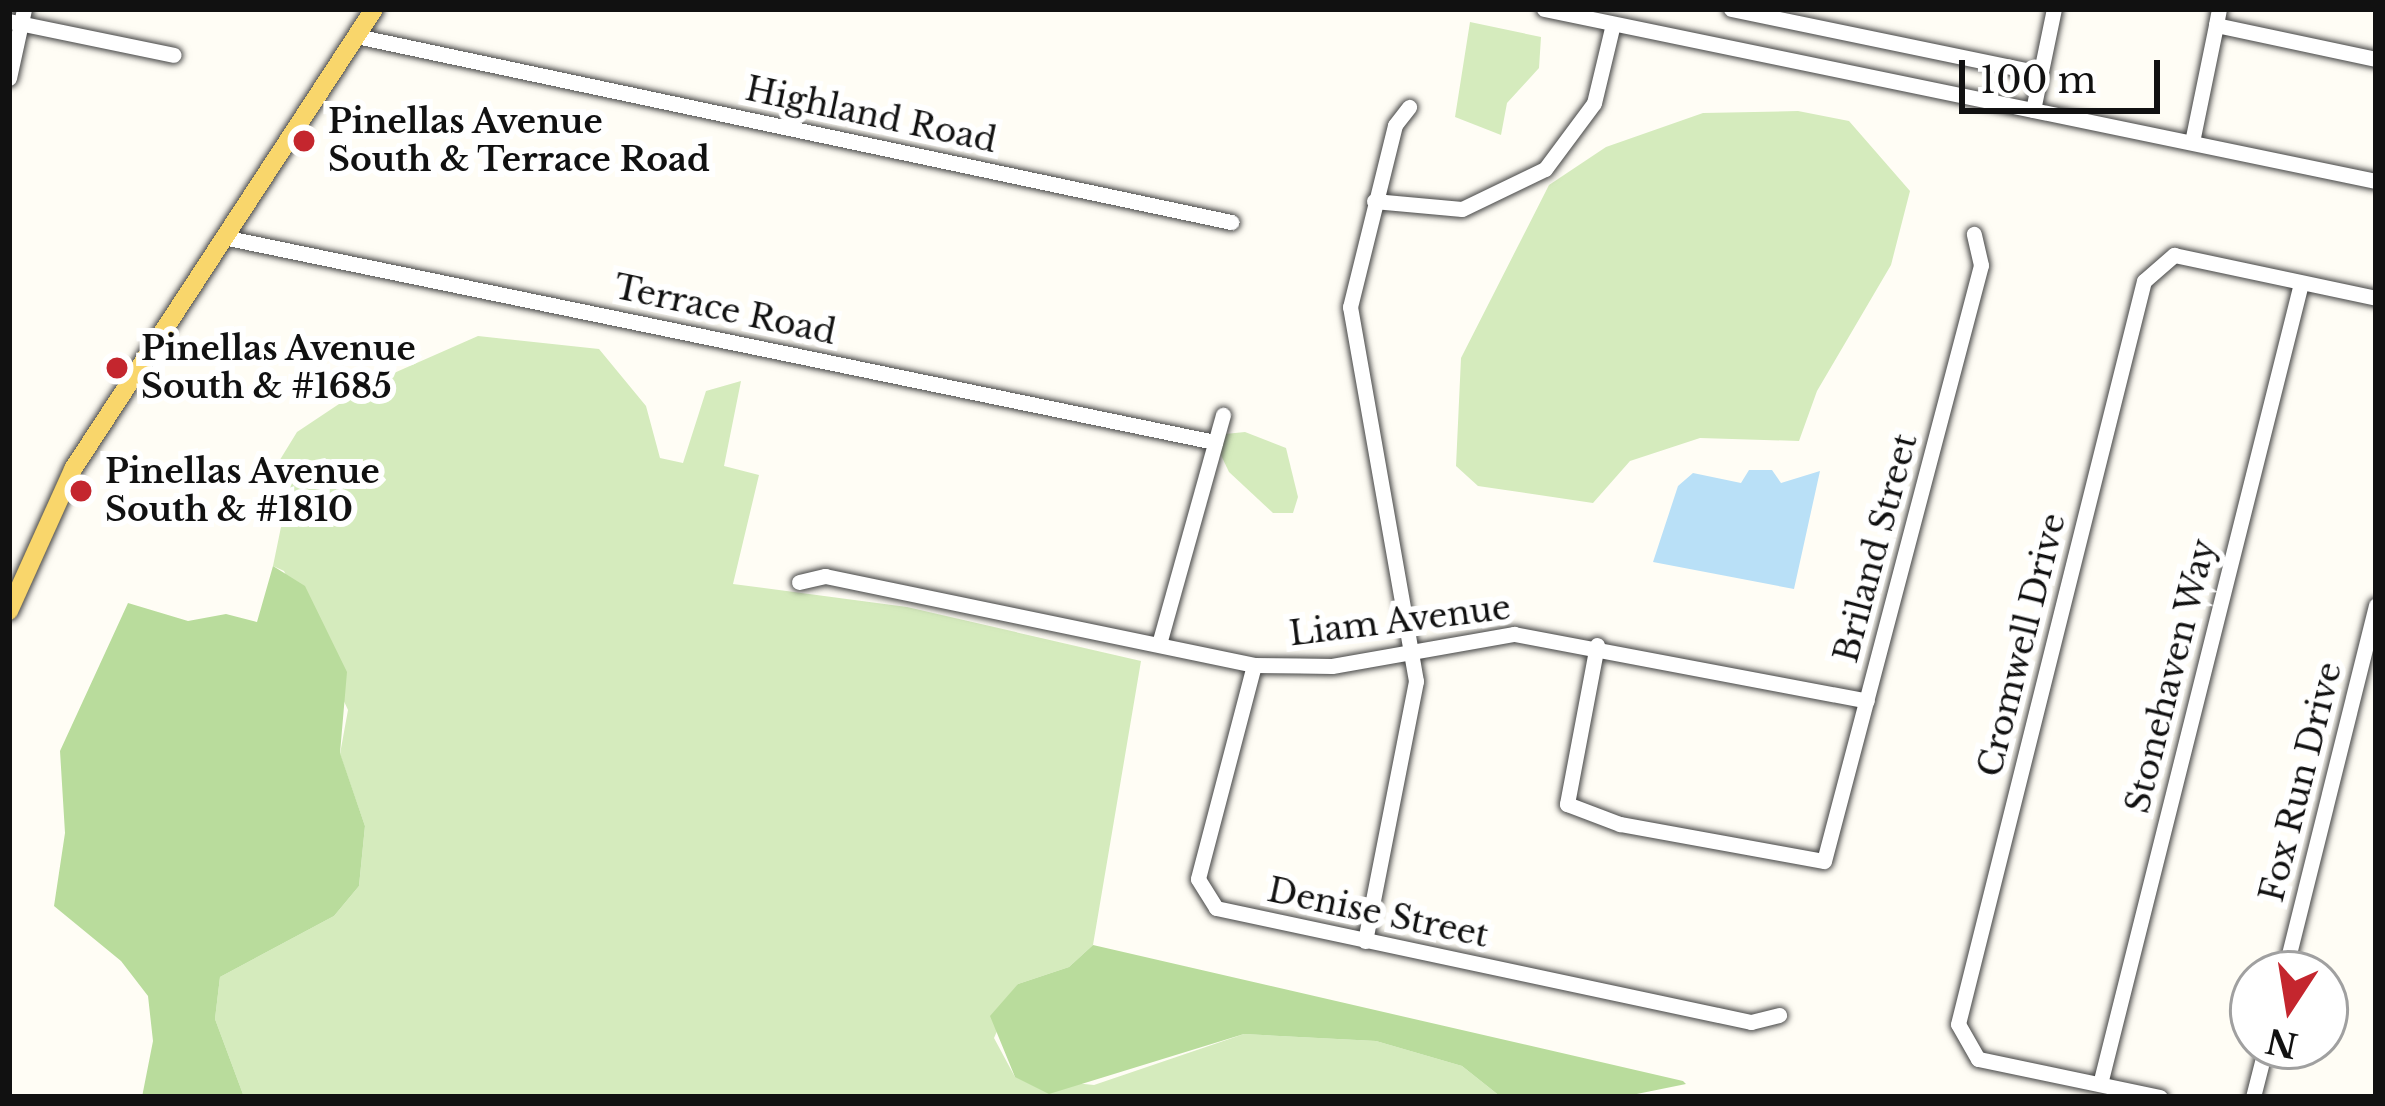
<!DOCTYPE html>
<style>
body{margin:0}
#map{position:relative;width:2385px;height:1106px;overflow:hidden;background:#fffdf5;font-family:"Libre Baskerville",serif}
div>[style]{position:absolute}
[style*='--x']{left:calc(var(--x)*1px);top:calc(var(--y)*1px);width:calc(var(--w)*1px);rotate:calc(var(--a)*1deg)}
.green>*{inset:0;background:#d5ebbd}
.forest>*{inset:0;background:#b9dc9c}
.water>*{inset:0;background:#b9e0f7}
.roads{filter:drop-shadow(0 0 3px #444) drop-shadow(0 0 3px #444)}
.minor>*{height:15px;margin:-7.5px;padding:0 7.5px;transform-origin:7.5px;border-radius:7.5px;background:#fff}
.major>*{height:18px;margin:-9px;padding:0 9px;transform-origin:9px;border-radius:9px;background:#f9d66b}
.dots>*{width:33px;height:33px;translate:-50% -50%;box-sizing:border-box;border:6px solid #fff;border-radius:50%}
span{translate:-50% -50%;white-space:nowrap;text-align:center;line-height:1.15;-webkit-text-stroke:12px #fff;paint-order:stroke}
.street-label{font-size:33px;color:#111}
.poi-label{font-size:33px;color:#111;font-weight:700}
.left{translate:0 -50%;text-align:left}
.frame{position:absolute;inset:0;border:12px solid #111;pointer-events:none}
.north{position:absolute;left:2229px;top:950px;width:120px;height:120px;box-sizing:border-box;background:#fff;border:3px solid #a0a0a0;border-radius:50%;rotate:192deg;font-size:33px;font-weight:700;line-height:48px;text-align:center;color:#111}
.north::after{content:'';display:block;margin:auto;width:42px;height:54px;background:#c4262e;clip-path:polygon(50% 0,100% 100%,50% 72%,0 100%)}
.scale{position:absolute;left:1959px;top:60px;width:201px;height:54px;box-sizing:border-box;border:6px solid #111;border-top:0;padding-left:15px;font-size:36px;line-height:42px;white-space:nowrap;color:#111;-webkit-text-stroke:9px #fff;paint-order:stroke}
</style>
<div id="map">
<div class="green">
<i style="clip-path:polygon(1470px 22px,1541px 37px,1539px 68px,1507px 103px,1501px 135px,1455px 117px)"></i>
<i style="clip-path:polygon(1798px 111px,1849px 121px,1910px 191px,1891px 265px,1817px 391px,1799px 441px,1700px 438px,1630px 461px,1593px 503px,1478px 486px,1456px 466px,1461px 358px,1549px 185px,1606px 147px,1703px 113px)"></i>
<i style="clip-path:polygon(478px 336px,599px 349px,646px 406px,660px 458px,683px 463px,706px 391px,741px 381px,724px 466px,759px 475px,733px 584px,907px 607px,1141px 661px,1093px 945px,1069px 967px,1018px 984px,994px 1038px,1015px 1077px,1094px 1085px,1244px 1034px,1376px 1041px,1462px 1066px,1501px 1097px,244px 1097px,215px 1019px,220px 977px,334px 916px,359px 886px,365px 826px,340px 754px,348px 710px,284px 571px,273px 566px,289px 488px,270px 476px,297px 432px,369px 384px)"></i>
<i style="clip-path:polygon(1245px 432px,1286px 448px,1298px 497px,1293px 513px,1273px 513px,1229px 472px,1219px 451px,1225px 434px)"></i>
</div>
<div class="forest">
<i style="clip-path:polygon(273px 566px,305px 586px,347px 672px,340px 753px,365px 826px,359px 886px,334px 916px,220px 977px,215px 1019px,244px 1097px,142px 1097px,153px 1041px,148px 996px,121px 961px,54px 906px,65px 833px,60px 751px,128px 603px,188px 621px,226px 614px,257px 622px)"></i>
<i style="clip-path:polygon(1093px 945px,1683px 1081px,1686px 1084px,1622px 1097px,1501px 1097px,1462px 1066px,1376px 1041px,1244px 1034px,1049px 1094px,1015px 1077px,990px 1016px,1018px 984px,1069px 967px)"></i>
</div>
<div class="water">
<i style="clip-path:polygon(1749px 470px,1772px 470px,1781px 483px,1820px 471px,1794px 589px,1653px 562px,1678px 486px,1693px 473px,1741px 483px)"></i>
</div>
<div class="roads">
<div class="minor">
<i style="--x:1544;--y:9;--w:850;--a:11.68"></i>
<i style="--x:1731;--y:9;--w:316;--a:11.7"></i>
<i style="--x:2219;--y:9;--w:16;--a:101"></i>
<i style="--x:2216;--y:25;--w:164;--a:12"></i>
<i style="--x:9;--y:21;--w:168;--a:11.6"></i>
<i style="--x:356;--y:36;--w:895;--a:12"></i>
<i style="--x:9;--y:78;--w:71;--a:-77.7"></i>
<i style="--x:2033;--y:110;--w:103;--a:-78.3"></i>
<i style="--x:2192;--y:142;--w:119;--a:-78.4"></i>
<i style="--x:1374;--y:201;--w:88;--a:5.2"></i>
<i style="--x:1462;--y:209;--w:92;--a:-25.7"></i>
<i style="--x:1545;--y:169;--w:82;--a:-53.4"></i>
<i style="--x:1594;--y:103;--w:81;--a:-76.5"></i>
<i style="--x:223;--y:237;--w:1013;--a:11.68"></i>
<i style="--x:799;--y:582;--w:27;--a:-13"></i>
<i style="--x:825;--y:576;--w:438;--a:11.7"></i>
<i style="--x:1254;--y:665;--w:78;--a:0.7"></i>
<i style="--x:1332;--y:666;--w:185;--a:-10"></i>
<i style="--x:1514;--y:634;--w:359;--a:10.7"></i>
<i style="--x:1159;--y:644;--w:238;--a:-74.4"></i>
<i style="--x:1597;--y:645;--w:162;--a:100.7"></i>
<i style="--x:1567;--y:804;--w:57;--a:20.7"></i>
<i style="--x:1620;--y:824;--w:207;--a:10.3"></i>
<i style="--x:1824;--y:861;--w:616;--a:-75.24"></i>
<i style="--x:1981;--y:265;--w:32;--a:-103"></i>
<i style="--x:1254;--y:665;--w:221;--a:104.7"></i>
<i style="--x:1198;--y:879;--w:34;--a:58"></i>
<i style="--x:1216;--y:908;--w:547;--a:12.03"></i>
<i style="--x:1751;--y:1022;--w:29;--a:-14"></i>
<i style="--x:1365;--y:941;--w:265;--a:-78.9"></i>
<i style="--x:1416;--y:681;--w:380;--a:-100"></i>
<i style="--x:1350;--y:307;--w:187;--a:-76.1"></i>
<i style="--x:1395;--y:125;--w:23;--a:-52"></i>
<i style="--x:2284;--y:974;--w:380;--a:-76"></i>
<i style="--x:2100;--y:1084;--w:826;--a:-75.91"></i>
<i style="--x:2160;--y:1097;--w:186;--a:-168.2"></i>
<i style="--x:1978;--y:1059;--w:40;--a:-119.7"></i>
<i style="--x:1958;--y:1024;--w:766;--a:-75.95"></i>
<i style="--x:2144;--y:281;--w:40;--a:-41"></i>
<i style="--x:2174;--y:255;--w:207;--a:12"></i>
<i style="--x:2253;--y:1097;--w:53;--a:-75.7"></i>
</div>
<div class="major">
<i style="--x:9;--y:611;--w:156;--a:-65.7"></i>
<i style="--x:73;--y:469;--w:550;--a:-56.8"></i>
</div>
</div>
<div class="dots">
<i style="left:304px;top:141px;background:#c4262e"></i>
<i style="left:117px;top:368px;background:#c4262e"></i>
<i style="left:81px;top:491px;background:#c4262e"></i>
</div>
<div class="street-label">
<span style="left:871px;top:115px;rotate:12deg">Highland Road</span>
<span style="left:725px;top:310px;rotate:12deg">Terrace Road</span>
<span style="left:1876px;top:548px;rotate:-75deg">Briland Street</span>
<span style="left:1400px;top:621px;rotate:-7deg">Liam Avenue</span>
<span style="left:2022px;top:645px;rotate:-76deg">Cromwell Drive</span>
<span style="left:2171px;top:676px;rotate:-76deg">Stonehaven Way</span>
<span style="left:2301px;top:782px;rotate:-76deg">Fox Run Drive</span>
<span style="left:1378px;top:913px;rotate:12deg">Denise Street</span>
</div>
<div class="poi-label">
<span class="left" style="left:328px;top:141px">Pinellas Avenue<br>South &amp; Terrace Road</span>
<span class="left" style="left:141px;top:368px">Pinellas Avenue<br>South &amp; #1685</span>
<span class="left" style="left:105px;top:491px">Pinellas Avenue<br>South &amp; #1810</span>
</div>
<div class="frame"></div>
<div class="north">N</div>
<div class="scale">100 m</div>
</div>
